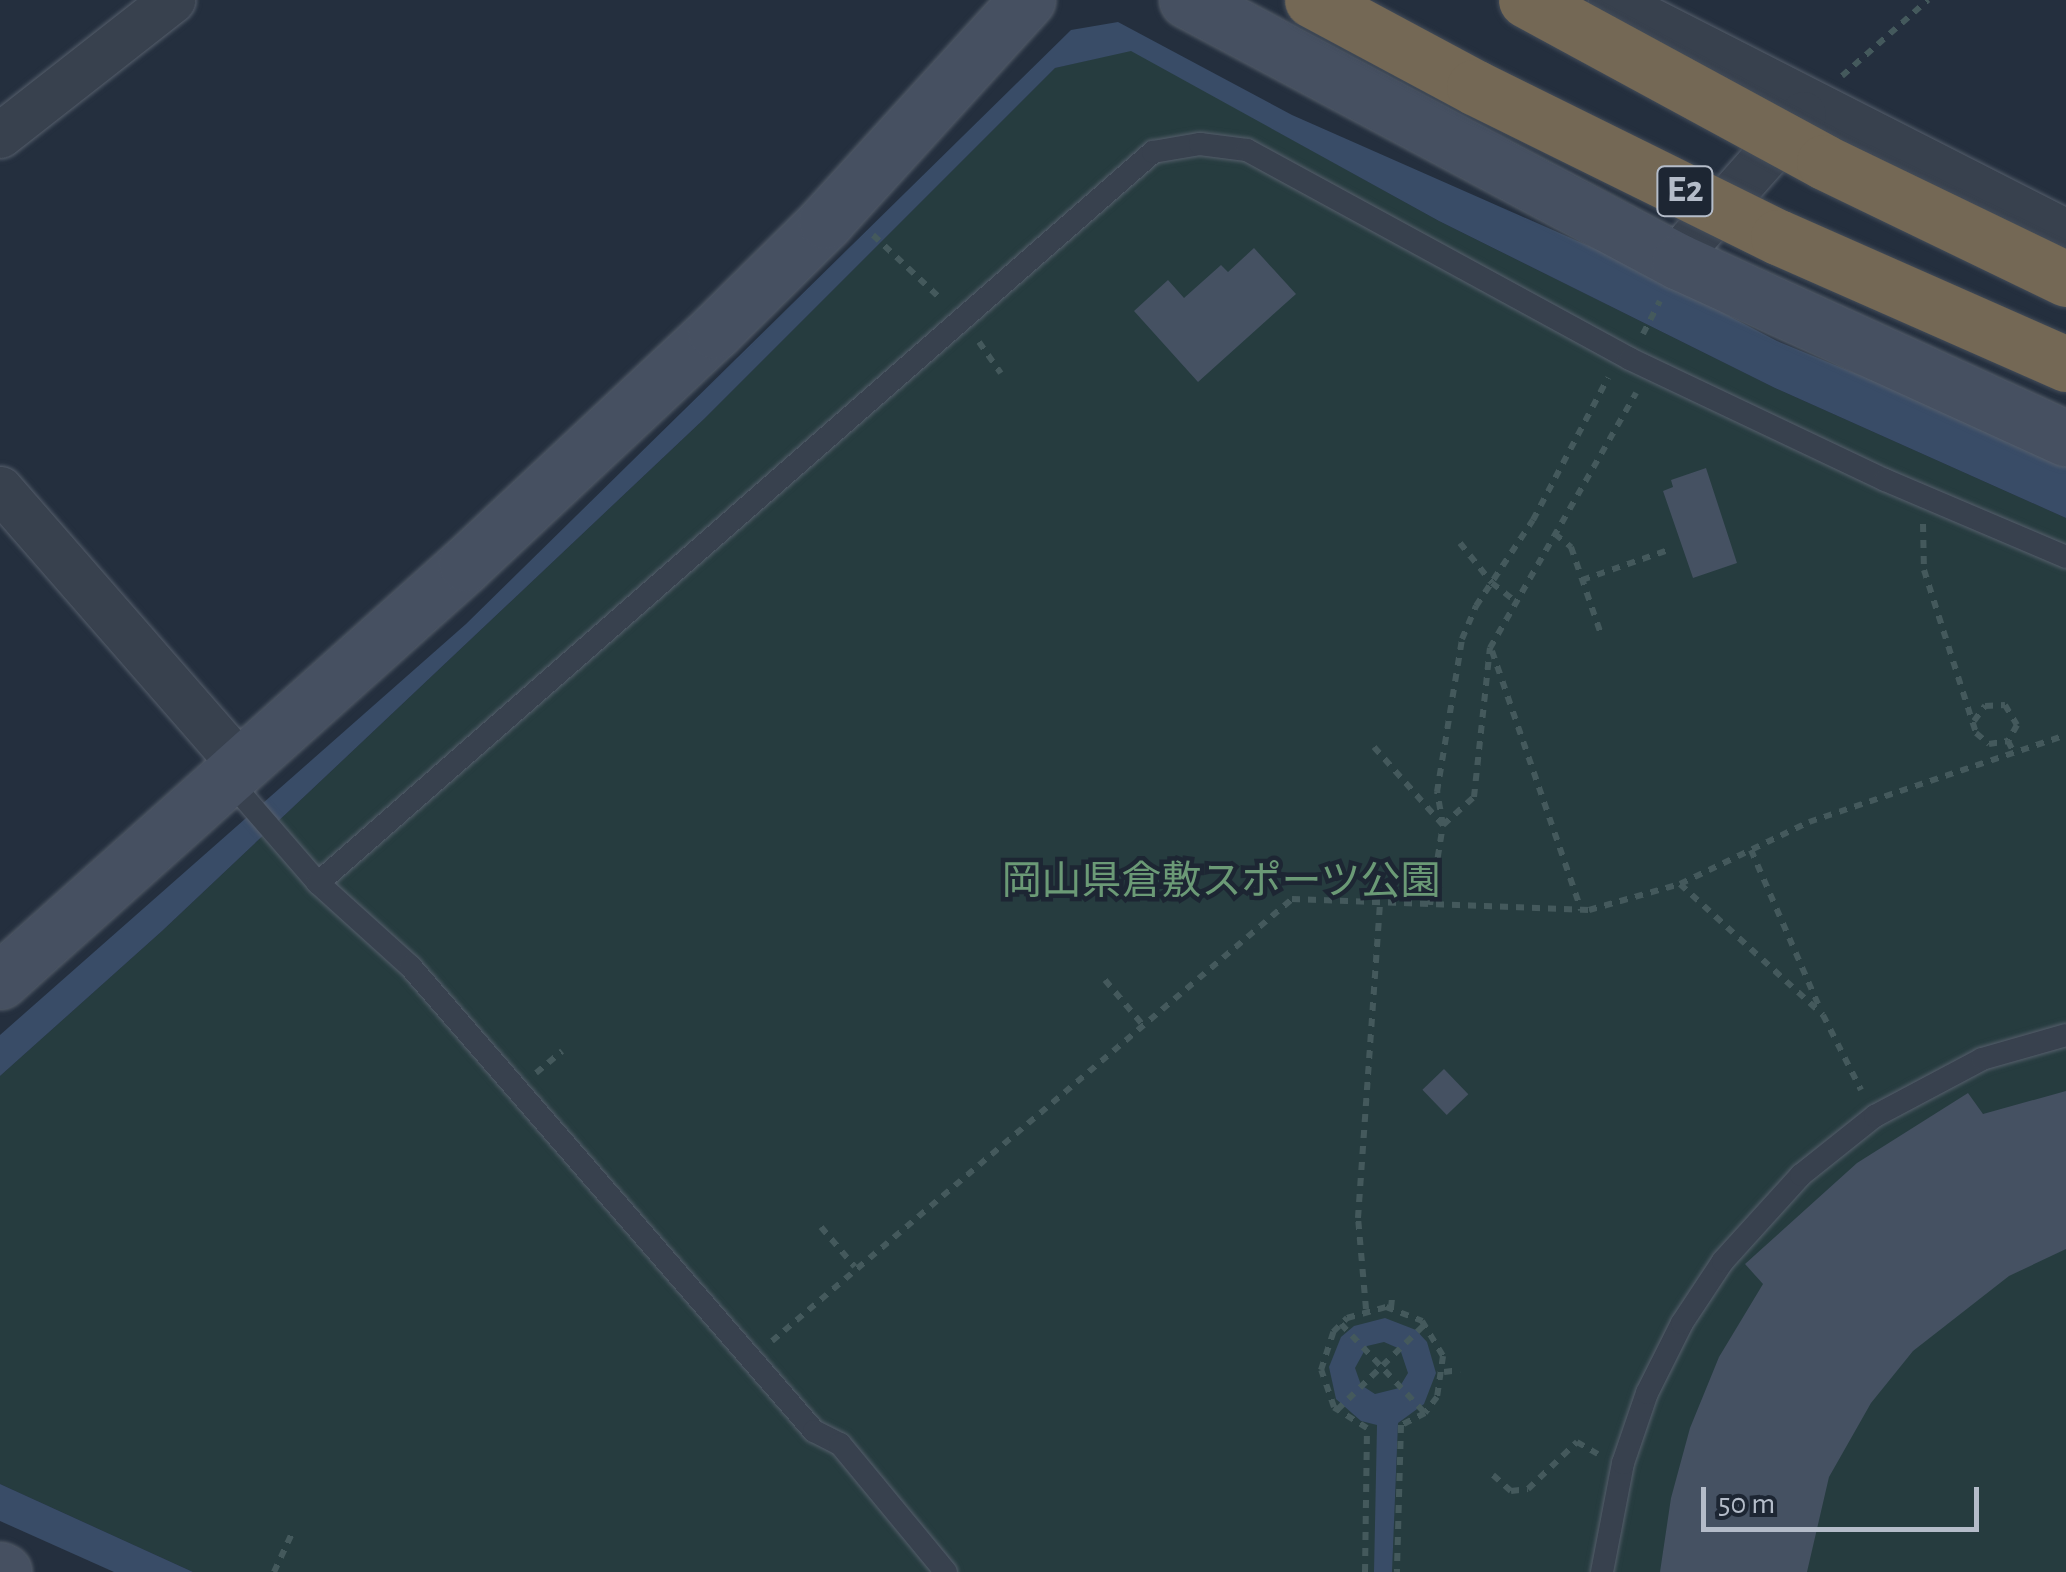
<!DOCTYPE html>
<meta charset="utf-8">
<style>
body{margin:0}
#map{position:relative;width:2066px;height:1572px;overflow:hidden;background:#242f3e;font-family:"Alegreya Sans","Noto Sans JP",sans-serif}
div>[style]{position:absolute}
[style*='--x']{left:calc(var(--x)*1px);top:calc(var(--y)*1px);width:calc(var(--w)*1px);rotate:calc(var(--a)*1deg)}
.green>*{inset:0;background:#263c3f}
.water>*{inset:0;background:#394c67}
.building>*{inset:0;background:#455162;transform-origin:0 0}
.path>*{height:6px;margin-top:-3px;transform-origin:0;background:repeating-linear-gradient(90deg,#44595c 0 8px,transparent 0 16px)}
.roads{filter:drop-shadow(0 0 2px #565f6c) drop-shadow(0 0 2px #565f6c)}
.lane>*{height:22px;margin:-11px;padding:0 11px;transform-origin:11px;border-radius:11px;background:#38414e}
.street>*{height:45px;margin:-22.5px;padding:0 22.5px;transform-origin:22.5px;border-radius:22.5px;background:#38414e}
.secondary>*{height:55px;margin:-27.5px;padding:0 27.5px;transform-origin:27.5px;border-radius:27.5px;background:#465061}
.bridges{filter:drop-shadow(0 0 2px #434c59) drop-shadow(0 0 2px #434c59)}
.highway-bridge>*{height:55px;margin:-27.5px;padding:0 27.5px;transform-origin:27.5px;border-radius:27.5px;background:#746855}
span{translate:-50% -50%;white-space:nowrap;text-align:center;line-height:1.15;-webkit-text-stroke:9px #1d2633;paint-order:stroke}
.shield-label span{padding:2px 8px;background:#1d2633;border:2px solid;border-radius:8px;-webkit-text-stroke-width:0}
.shield-label{font-size:38px;color:#b4bcc9;font-weight:700}
.park-label{font-size:40px;color:#6b9a76}
.scale{position:absolute;left:1701px;top:1487px;width:278px;height:45px;box-sizing:border-box;border:5px solid #b4bcc9;border-top:0;padding-left:12px;font-size:30px;line-height:35px;white-space:nowrap;color:#b4bcc9;-webkit-text-stroke:8px #1d2633;paint-order:stroke}
</style>
<div id="map">
<div class="green">
<i style="clip-path:polygon(1131px 50px,1439px 221px,1775px 388px,2066px 518px,2066px 1572px,193px 1572px,0 1484px,0 1076px,162px 931px,704px 419px,1055px 68px)"></i>
</div>
<div class="water">
<i style="clip-path:polygon(1118px 22px,1292px 115px,1632px 265px,1777px 341px,2066px 460px,2066px 518px,1775px 388px,1439px 221px,1131px 51px,1055px 68px,704px 419px,162px 931px,0 1076px,0 1035px,466px 624px,1071px 30px)"></i>
<i style="clip-path:polygon(evenodd,1385px 1318px,1416px 1330px,1427px 1342px,1436px 1373px,1424px 1404px,1398px 1423px,1392px 1572px,1374px 1572px,1377px 1425px,1361px 1421px,1336px 1399px,1329px 1367px,1341px 1337px,1354px 1326px,1385px 1318px,1384px 1342px,1400px 1349px,1408px 1373px,1399px 1388px,1375px 1394px,1361px 1385px,1355px 1368px,1367px 1346px,1384px 1342px)"></i>
<i style="clip-path:polygon(0 1484px,193px 1572px,114px 1572px,0 1521px)"></i>
</div>
<div class="building">
<i style="clip-path:polygon(1254px 248px,1296px 294px,1198px 382px,1134px 311px,1168px 280px,1184px 298px,1221px 265px,1228px 272px)"></i>
<i style="clip-path:polygon(1706px 468px,1737px 563px,1693px 578px,1663px 491px,1673px 487px,1671px 480px)"></i>
<i style="left:1444px;top:1069px;width:35px;height:30px;rotate:46deg"></i>
<i style="clip-path:polygon(2066px 1091px,2066px 1249px,2009px 1276px,1913px 1351px,1871px 1403px,1829px 1477px,1807px 1572px,1660px 1572px,1671px 1498px,1690px 1428px,1719px 1357px,1763px 1284px,1745px 1264px,1857px 1163px,1968px 1093px,1983px 1114px)"></i>
</div>
<div class="path">
<i style="--x:1842;--y:76;--w:115;--a:-41.5"></i>
<i style="--x:873;--y:235;--w:93;--a:43.3"></i>
<i style="--x:1643;--y:334;--w:37;--a:-63"></i>
<i style="--x:979;--y:342;--w:38;--a:55"></i>
<i style="--x:1923;--y:524;--w:46;--a:88.8"></i>
<i style="--x:1924;--y:570;--w:171;--a:72.3"></i>
<i style="--x:1976;--y:733;--w:17;--a:40"></i>
<i style="--x:1989;--y:744;--w:19;--a:-9"></i>
<i style="--x:2008;--y:741;--w:13;--a:63"></i>
<i style="--x:1555;--y:534;--w:21;--a:39"></i>
<i style="--x:1571;--y:547;--w:92;--a:71"></i>
<i style="--x:1460;--y:543;--w:51;--a:51.3"></i>
<i style="--x:1492;--y:583;--w:31;--a:38"></i>
<i style="--x:1582;--y:580;--w:94;--a:-19.2"></i>
<i style="--x:1492;--y:651;--w:274;--a:71"></i>
<i style="--x:1974;--y:721;--w:19;--a:-54"></i>
<i style="--x:1985;--y:706;--w:20;--a:-3"></i>
<i style="--x:2005;--y:705;--w:23;--a:59"></i>
<i style="--x:2017;--y:725;--w:18;--a:119"></i>
<i style="--x:1374;--y:747;--w:104;--a:48.5"></i>
<i style="--x:1443;--y:825;--w:42;--a:-42.1"></i>
<i style="--x:1474;--y:797;--w:150;--a:-83.9"></i>
<i style="--x:1490;--y:648;--w:294;--a:-60.2"></i>
<i style="--x:1751;--y:850;--w:173;--a:66.5"></i>
<i style="--x:1680;--y:884;--w:143;--a:-25.7"></i>
<i style="--x:1809;--y:822;--w:271;--a:-18.7"></i>
<i style="--x:1430;--y:905;--w:81;--a:-80.8"></i>
<i style="--x:1443;--y:825;--w:34;--a:-100"></i>
<i style="--x:1437;--y:792;--w:155;--a:-80.7"></i>
<i style="--x:1462;--y:639;--w:36;--a:-67"></i>
<i style="--x:1476;--y:606;--w:103;--a:-56.5"></i>
<i style="--x:1533;--y:520;--w:161;--a:-62.2"></i>
<i style="--x:1105;--y:980;--w:57;--a:49.9"></i>
<i style="--x:536;--y:1073;--w:34;--a:-40"></i>
<i style="--x:821;--y:1227;--w:52;--a:49.6"></i>
<i style="--x:1391;--y:1308;--w:10;--a:-84"></i>
<i style="--x:1366;--y:1309;--w:91;--a:-95"></i>
<i style="--x:1358;--y:1218;--w:317;--a:-86"></i>
<i style="--x:1341;--y:1324;--w:122;--a:46.7"></i>
<i style="--x:772;--y:1341;--w:682;--a:-40.36"></i>
<i style="--x:1292;--y:899;--w:297;--a:2.1"></i>
<i style="--x:1589;--y:910;--w:95;--a:-15.9"></i>
<i style="--x:1680;--y:884;--w:194;--a:42.5"></i>
<i style="--x:1823;--y:1015;--w:84;--a:63.1"></i>
<i style="--x:1444;--y:1372;--w:16;--a:-7"></i>
<i style="--x:1337;--y:1410;--w:123;--a:-44.3"></i>
<i style="--x:1493;--y:1475;--w:24;--a:42"></i>
<i style="--x:1511;--y:1491;--w:17;--a:-7"></i>
<i style="--x:1528;--y:1489;--w:68;--a:-43.8"></i>
<i style="--x:1577;--y:1442;--w:24;--a:30"></i>
<i style="--x:274;--y:1572;--w:47;--a:-65.1"></i>
<i style="--x:1365;--y:1572;--w:144;--a:-89.2"></i>
<i style="--x:1367;--y:1428;--w:39;--a:-148"></i>
<i style="--x:1334;--y:1407;--w:39;--a:-109"></i>
<i style="--x:1321;--y:1370;--w:40;--a:-72"></i>
<i style="--x:1333;--y:1332;--w:20;--a:-45"></i>
<i style="--x:1347;--y:1318;--w:41;--a:-15.8"></i>
<i style="--x:1386;--y:1307;--w:39;--a:21"></i>
<i style="--x:1422;--y:1321;--w:41;--a:59"></i>
<i style="--x:1443;--y:1356;--w:41;--a:98.3"></i>
<i style="--x:1437;--y:1397;--w:20;--a:127"></i>
<i style="--x:1425;--y:1413;--w:27;--a:153"></i>
<i style="--x:1401;--y:1425;--w:147;--a:91.6"></i>
</div>
<div class="roads">
<div class="lane">
<i style="--x:228;--y:779;--w:138;--a:49.1"></i>
<i style="--x:318;--y:883;--w:124;--a:42.1"></i>
<i style="--x:410;--y:966;--w:616;--a:49.02"></i>
<i style="--x:814;--y:1431;--w:29;--a:27"></i>
<i style="--x:840;--y:1444;--w:166;--a:50.4"></i>
<i style="--x:318;--y:883;--w:1110;--a:-41.2"></i>
<i style="--x:1153;--y:152;--w:48;--a:-9.7"></i>
<i style="--x:1200;--y:144;--w:47;--a:7.3"></i>
<i style="--x:1247;--y:150;--w:436;--a:28.6"></i>
<i style="--x:1630;--y:359;--w:282;--a:25.4"></i>
<i style="--x:1885;--y:480;--w:197;--a:23"></i>
<i style="--x:1602;--y:1572;--w:111;--a:-79.1"></i>
<i style="--x:1623;--y:1463;--w:74;--a:-71.1"></i>
<i style="--x:1647;--y:1393;--w:78;--a:-63.4"></i>
<i style="--x:1682;--y:1323;--w:74;--a:-56.5"></i>
<i style="--x:1723;--y:1261;--w:116;--a:-47.8"></i>
<i style="--x:1801;--y:1175;--w:95;--a:-38.6"></i>
<i style="--x:1875;--y:1116;--w:121;--a:-28"></i>
<i style="--x:1982;--y:1059;--w:87;--a:-15.9"></i>
</div>
<div class="street">
<i style="--x:1611;--y:0;--w:511;--a:27.02"></i>
<i style="--x:0;--y:135;--w:219;--a:-38.1"></i>
<i style="--x:1679;--y:262;--w:26;--a:-61"></i>
<i style="--x:1692;--y:239;--w:167;--a:-48.4"></i>
<i style="--x:0;--y:489;--w:368;--a:48.9"></i>
</div>
<div class="secondary">
<i style="--x:1187;--y:0;--w:557;--a:28.04"></i>
<i style="--x:1679;--y:262;--w:425;--a:24.5"></i>
<i style="--x:0;--y:981;--w:625;--a:-41.82"></i>
<i style="--x:466;--y:564;--w:341;--a:-43.1"></i>
<i style="--x:715;--y:331;--w:156;--a:-44.7"></i>
<i style="--x:826;--y:221;--w:299;--a:-47.7"></i>
<i style="--x:0;--y:1570;--w:4;--a:27"></i>
</div>
</div>
<div class="bridges">
<div class="highway-bridge">
<i style="--x:1312;--y:0;--w:184;--a:28.2"></i>
<i style="--x:1474;--y:87;--w:339;--a:26.3"></i>
<i style="--x:1778;--y:237;--w:315;--a:23.8"></i>
<i style="--x:1526;--y:0;--w:339;--a:28.5"></i>
<i style="--x:1824;--y:162;--w:269;--a:25.8"></i>
</div>
</div>
<div class="shield-label">
<span style="left:1685px;top:191px">E2</span>
</div>
<div class="park-label">
<span style="left:1221px;top:882px">岡山県倉敷スポーツ公園</span>
</div>
<div class="scale">50 m</div>
</div>
